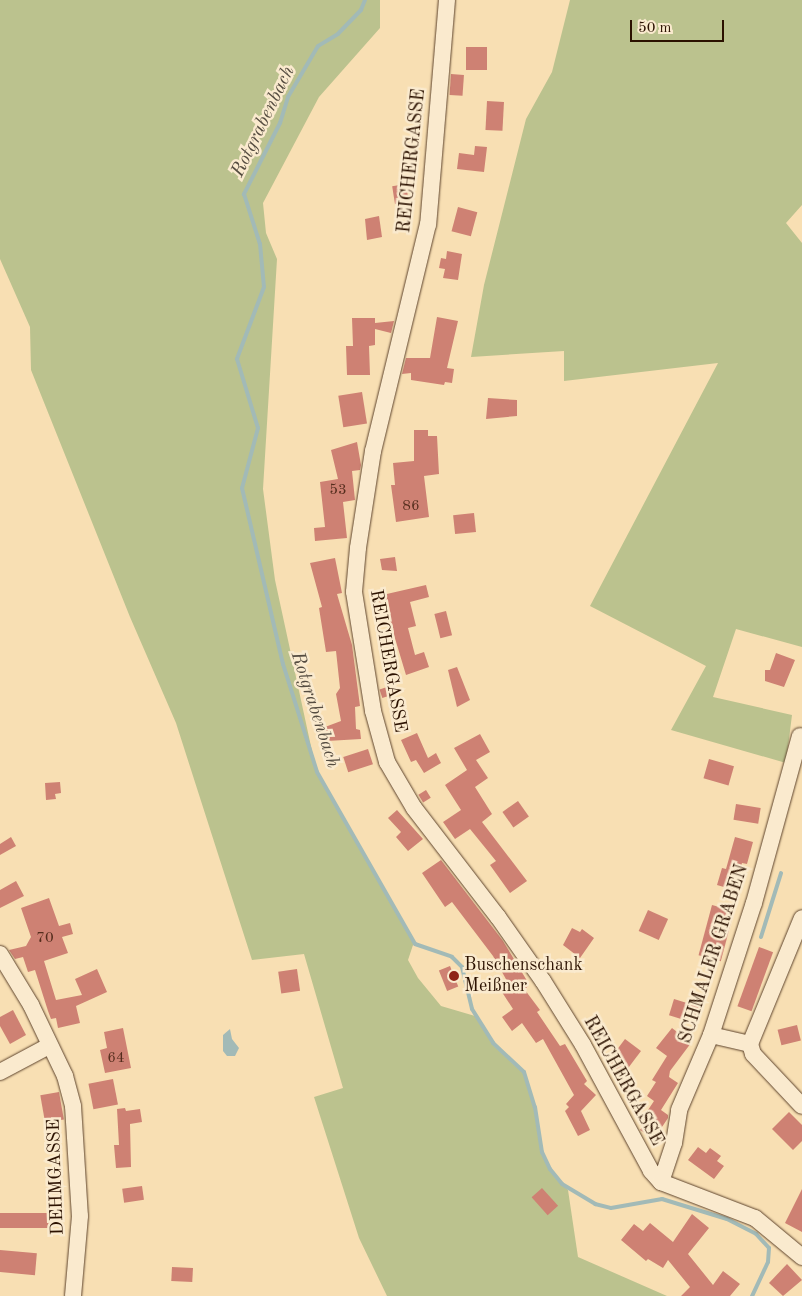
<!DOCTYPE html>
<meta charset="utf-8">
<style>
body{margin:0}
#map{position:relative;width:802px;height:1296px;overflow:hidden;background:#f8dfb3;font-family:"Old Standard TT",serif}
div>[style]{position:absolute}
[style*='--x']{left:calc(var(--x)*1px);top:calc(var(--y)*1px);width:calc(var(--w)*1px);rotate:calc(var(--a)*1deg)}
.green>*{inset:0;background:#bbc28e}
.water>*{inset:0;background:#a2bab7}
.stream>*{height:4px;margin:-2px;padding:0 2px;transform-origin:2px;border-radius:2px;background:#a2bab7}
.building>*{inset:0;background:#ce8173;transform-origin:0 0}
.roads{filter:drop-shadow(0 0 1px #5e442d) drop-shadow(0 0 1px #5e442d)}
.minor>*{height:16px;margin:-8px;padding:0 8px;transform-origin:8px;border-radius:8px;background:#faeace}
.dots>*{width:14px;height:14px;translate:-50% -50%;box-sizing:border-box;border:2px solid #faeace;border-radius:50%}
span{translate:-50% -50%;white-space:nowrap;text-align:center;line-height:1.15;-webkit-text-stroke:5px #faeace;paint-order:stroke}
.number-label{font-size:15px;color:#542d1d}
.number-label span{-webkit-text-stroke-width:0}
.street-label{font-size:18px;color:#2b1100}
.poi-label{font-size:18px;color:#2b1100}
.left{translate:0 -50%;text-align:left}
.water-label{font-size:19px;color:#554c40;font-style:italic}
.scale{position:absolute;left:630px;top:20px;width:94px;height:22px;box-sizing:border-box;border:2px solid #2b1100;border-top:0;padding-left:6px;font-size:15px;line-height:18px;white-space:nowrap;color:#2b1100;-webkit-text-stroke:4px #faeace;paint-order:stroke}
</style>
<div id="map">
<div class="green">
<i style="clip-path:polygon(0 0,380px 0,380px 28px,319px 97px,263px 203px,266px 233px,277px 259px,263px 489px,275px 580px,317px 774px,414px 942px,408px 960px,418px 978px,441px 1006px,475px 1016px,493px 1045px,524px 1074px,537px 1114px,542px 1152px,551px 1172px,568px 1190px,578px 1257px,667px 1296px,387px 1296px,359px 1238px,314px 1097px,343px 1088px,304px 954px,252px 960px,176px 723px,130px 617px,31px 370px,30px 327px,0 259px)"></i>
<i style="clip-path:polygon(570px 0,802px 0,802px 205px,786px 223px,802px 243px,802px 647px,736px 629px,713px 697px,792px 715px,786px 763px,671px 730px,706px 666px,590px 606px,718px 363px,564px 381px,564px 351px,471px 357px,484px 285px,526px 119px,552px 72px)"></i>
</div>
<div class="water">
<i style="clip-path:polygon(230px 1029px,232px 1039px,239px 1048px,235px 1056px,227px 1056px,223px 1051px,223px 1035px)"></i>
</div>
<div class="stream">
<i style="--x:365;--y:0;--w:11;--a:112"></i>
<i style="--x:361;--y:10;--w:33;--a:134"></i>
<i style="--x:338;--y:34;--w:23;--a:149"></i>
<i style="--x:318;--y:46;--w:59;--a:120.5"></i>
<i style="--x:288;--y:97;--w:27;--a:107"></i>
<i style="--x:280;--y:123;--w:80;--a:116.9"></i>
<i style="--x:244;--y:194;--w:52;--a:72.3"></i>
<i style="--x:260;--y:244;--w:43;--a:84.7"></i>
<i style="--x:264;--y:287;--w:77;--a:110.6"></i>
<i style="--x:237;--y:359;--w:72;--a:73.1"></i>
<i style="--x:258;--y:428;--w:62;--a:104.9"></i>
<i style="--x:242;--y:488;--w:181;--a:76.9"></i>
<i style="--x:283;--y:664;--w:113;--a:72.5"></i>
<i style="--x:317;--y:772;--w:198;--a:60.3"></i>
<i style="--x:415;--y:944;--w:39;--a:19"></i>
<i style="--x:452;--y:957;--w:14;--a:45"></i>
<i style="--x:462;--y:967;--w:43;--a:76.6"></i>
<i style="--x:472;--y:1009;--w:40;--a:58"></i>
<i style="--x:493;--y:1043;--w:42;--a:43.1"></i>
<i style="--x:524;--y:1072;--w:37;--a:73"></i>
<i style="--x:535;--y:1107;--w:46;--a:81.2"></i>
<i style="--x:542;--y:1152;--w:19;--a:65"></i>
<i style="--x:550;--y:1169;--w:19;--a:51"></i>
<i style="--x:562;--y:1184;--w:39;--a:31"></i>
<i style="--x:595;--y:1204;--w:16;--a:14"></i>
<i style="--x:611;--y:1208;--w:52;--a:-10"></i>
<i style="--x:662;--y:1199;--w:68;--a:17.1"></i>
<i style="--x:727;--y:1219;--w:33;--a:27"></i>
<i style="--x:756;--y:1234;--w:19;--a:47"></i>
<i style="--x:769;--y:1248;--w:14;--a:94"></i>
<i style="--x:768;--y:1262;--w:38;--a:115"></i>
<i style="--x:761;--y:937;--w:67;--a:-72.6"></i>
</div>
<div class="building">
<i style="left:466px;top:47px;width:21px;height:23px"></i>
<i style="left:451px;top:74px;width:13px;height:21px;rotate:4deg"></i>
<i style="left:487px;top:101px;width:17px;height:29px;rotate:3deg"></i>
<i style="clip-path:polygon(475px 146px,487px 147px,484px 172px,457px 169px,459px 153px,474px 155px)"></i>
<i style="left:406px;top:184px;width:18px;height:14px;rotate:81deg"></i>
<i style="left:458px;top:207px;width:20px;height:25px;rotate:15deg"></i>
<i style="clip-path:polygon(379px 216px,382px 237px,367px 240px,365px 219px)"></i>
<i style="clip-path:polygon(447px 251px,462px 254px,458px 280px,443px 278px,445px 269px,439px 268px,441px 258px,446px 259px)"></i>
<i style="clip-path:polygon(437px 317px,458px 321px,447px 368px,454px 369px,452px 383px,445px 382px,444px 385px,411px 380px,411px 373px,402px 374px,406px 358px,430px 358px)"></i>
<i style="clip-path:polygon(352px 318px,375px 318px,375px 323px,394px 321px,391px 333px,375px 329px,375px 345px,369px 346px,370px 375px,347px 375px,346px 346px,353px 346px)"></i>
<i style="left:362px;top:392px;width:32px;height:24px;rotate:81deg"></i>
<i style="clip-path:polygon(488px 398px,517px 400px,517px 416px,486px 419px)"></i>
<i style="clip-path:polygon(414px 430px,428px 430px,428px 436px,437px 436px,439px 474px,424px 476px,429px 517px,396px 522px,391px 485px,395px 485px,393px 463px,414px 461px)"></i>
<i style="clip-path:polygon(357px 442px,361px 465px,360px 470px,352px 471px,355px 500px,343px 502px,347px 538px,315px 541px,314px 528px,325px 527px,320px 482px,338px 479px,331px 450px)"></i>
<i style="left:474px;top:513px;width:19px;height:21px;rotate:84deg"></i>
<i style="clip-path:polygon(395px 557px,397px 571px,382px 570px,380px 559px)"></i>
<i style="clip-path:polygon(335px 558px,342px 593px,337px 594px,352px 645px,360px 706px,355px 707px,356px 729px,360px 730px,361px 739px,327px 741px,325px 727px,341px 721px,336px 694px,340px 688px,336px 651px,326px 652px,319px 608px,322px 607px,310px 563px)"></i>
<i style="clip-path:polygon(426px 585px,429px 597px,410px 602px,416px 626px,408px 628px,415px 655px,424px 652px,429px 667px,406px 675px,388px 615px,383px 616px,378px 596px)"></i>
<i style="left:446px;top:611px;width:25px;height:12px;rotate:76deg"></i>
<i style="clip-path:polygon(776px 653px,795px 660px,784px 687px,765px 681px,765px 670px,770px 670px)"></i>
<i style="clip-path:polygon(457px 667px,470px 700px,457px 707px,448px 670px)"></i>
<i style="left:390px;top:686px;width:9px;height:11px;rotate:72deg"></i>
<i style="clip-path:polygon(417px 733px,428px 758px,436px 753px,441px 763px,424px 773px,416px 760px,411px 762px,401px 740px)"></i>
<i style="clip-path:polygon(480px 734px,490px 752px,476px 760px,488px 778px,475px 787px,492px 814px,482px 822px,527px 881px,510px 893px,490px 865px,496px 861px,470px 829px,455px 839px,443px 822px,461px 810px,445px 785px,467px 770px,454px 748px)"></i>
<i style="left:368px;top:749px;width:16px;height:26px;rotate:72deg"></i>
<i style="left:709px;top:759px;width:26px;height:20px;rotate:16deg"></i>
<i style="clip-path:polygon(60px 782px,61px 793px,55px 794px,56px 799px,46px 800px,45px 783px)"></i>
<i style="left:426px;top:790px;width:9px;height:9px;rotate:58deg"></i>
<i style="left:518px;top:801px;width:19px;height:19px;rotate:55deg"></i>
<i style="left:736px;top:804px;width:25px;height:16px;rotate:9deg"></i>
<i style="clip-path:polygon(397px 810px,423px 839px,408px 851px,396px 837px,401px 832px,388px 818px)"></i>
<i style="clip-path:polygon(11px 837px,16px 846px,0 855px,0 844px)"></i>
<i style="clip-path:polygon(735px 837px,753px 842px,747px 864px,742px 863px,734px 890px,717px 885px,722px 868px,726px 869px)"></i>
<i style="clip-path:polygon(441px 860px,503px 941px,529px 984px,525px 990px,540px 1010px,537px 1012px,560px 1046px,565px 1044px,587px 1081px,584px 1084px,596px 1095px,581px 1111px,590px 1130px,578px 1136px,565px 1111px,569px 1107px,566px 1104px,574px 1095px,543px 1039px,536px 1043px,522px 1023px,512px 1031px,502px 1017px,513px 1009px,498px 986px,507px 981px,493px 956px,452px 902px,445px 907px,422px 873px)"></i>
<i style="clip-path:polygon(16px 881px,24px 896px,0 908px,0 890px)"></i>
<i style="clip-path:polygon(49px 898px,59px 926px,70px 923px,73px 934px,62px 937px,68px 953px,44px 961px,56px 1000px,82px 995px,75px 979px,97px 969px,107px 992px,76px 1006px,80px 1023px,58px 1028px,56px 1018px,51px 1019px,48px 1011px,35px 970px,28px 972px,23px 957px,15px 959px,9px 950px,26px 946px,31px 937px,21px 908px)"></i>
<i style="left:712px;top:905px;width:23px;height:52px;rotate:15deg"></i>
<i style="left:648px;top:910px;width:22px;height:23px;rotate:24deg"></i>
<i style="clip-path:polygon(572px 928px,580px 932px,582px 929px,594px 938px,580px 958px,563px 945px)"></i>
<i style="left:759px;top:947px;width:15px;height:63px;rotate:20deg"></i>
<i style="left:450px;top:966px;width:22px;height:12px;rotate:68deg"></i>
<i style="left:297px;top:969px;width:22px;height:19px;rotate:82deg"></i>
<i style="left:674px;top:999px;width:27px;height:17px;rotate:17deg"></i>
<i style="clip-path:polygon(13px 1010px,26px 1035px,10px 1044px,0 1026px,0 1017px)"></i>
<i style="left:797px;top:1025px;width:16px;height:20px;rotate:76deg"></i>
<i style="clip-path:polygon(123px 1028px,131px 1068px,105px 1073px,100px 1050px,107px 1048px,104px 1032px)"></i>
<i style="clip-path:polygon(672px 1028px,691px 1043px,670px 1071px,669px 1077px,678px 1083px,661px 1110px,668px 1115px,668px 1118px,654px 1139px,640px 1130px,648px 1119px,644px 1116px,654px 1101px,647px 1096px,656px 1082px,652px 1080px,667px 1056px,656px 1048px)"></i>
<i style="left:625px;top:1039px;width:20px;height:29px;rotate:37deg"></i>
<i style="left:113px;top:1079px;width:26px;height:25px;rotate:79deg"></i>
<i style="left:59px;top:1092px;width:28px;height:19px;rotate:80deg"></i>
<i style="clip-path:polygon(125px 1108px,126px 1111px,140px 1109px,142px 1122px,130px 1124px,131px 1167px,116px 1168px,114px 1145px,119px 1145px,117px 1109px)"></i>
<i style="clip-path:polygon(789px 1112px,802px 1125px,802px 1141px,793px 1150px,772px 1129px)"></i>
<i style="clip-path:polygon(698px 1147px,706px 1153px,710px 1148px,721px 1156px,717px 1161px,724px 1166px,714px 1179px,688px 1160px)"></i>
<i style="left:142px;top:1186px;width:14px;height:20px;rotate:82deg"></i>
<i style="left:542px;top:1188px;width:24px;height:14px;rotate:48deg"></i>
<i style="clip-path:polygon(802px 1189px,802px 1232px,785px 1223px)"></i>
<i style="clip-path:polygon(0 1213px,47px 1213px,52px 1215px,51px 1228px,0 1228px)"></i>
<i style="clip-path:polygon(692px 1214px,709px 1228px,688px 1254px,713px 1285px,723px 1271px,740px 1284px,730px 1296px,681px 1296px,690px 1287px,668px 1260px,663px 1268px,648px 1259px,646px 1261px,621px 1240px,634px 1224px,643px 1231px,650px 1223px,673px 1242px)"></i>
<i style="left:0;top:1250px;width:37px;height:22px;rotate:5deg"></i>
<i style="clip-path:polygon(787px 1264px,802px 1280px,783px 1296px,769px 1283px)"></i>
<i style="left:172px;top:1267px;width:21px;height:14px;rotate:3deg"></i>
</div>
<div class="roads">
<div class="minor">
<i style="--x:447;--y:0;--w:225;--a:94.8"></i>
<i style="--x:428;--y:224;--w:234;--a:103.6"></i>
<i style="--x:373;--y:451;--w:98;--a:98.8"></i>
<i style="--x:358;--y:548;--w:44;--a:95.2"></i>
<i style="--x:354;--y:592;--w:121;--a:80.9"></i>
<i style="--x:373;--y:711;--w:53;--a:74.6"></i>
<i style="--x:387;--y:762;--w:53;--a:59.6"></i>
<i style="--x:414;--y:808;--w:138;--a:52.4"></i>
<i style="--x:498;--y:917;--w:78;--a:54.9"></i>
<i style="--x:543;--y:981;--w:75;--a:58"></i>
<i style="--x:583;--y:1045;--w:143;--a:61.6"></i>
<i style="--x:651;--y:1171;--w:15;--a:48"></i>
<i style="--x:661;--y:1182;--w:101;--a:21"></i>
<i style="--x:755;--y:1218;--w:61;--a:39.7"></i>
<i style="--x:0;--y:954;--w:60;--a:58.7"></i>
<i style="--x:31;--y:1005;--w:79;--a:64.4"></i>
<i style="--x:65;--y:1076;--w:31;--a:75"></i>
<i style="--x:73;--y:1106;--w:110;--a:86.4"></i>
<i style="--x:80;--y:1216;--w:80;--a:95"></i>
<i style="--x:711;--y:1035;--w:40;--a:13"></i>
<i style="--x:750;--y:1044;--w:10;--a:73"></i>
<i style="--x:753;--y:1054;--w:71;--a:46.7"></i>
<i style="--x:750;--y:1044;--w:136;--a:-67.6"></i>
<i style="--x:0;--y:1072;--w:55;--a:-28"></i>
<i style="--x:661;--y:1182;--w:41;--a:-71.6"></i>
<i style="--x:674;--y:1143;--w:33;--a:-81"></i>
<i style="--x:679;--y:1110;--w:82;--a:-66.9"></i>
<i style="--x:711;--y:1035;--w:139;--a:-72"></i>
<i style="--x:754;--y:903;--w:173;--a:-74.6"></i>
</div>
</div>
<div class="dots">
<i style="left:454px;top:976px;background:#8f2418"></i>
</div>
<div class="number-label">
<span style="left:338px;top:491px">53</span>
<span style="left:411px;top:507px">86</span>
<span style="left:45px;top:939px">70</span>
<span style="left:116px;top:1059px">64</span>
</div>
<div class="street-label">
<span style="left:412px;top:161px;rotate:-84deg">REICHERGASSE</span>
<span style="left:388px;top:661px;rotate:80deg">REICHERGASSE</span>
<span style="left:714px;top:954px;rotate:-72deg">SCHMALER GRABEN</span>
<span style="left:623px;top:1081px;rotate:61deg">REICHERGASSE</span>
<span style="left:56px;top:1177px;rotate:-92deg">DEHMGASSE</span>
</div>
<div class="poi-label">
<span class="left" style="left:464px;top:976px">Buschenschank<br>Meißner</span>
</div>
<div class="water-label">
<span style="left:264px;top:122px;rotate:-64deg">Rotgrabenbach</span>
<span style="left:314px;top:710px;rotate:72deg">Rotgrabenbach</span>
</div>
<div class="scale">50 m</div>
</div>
